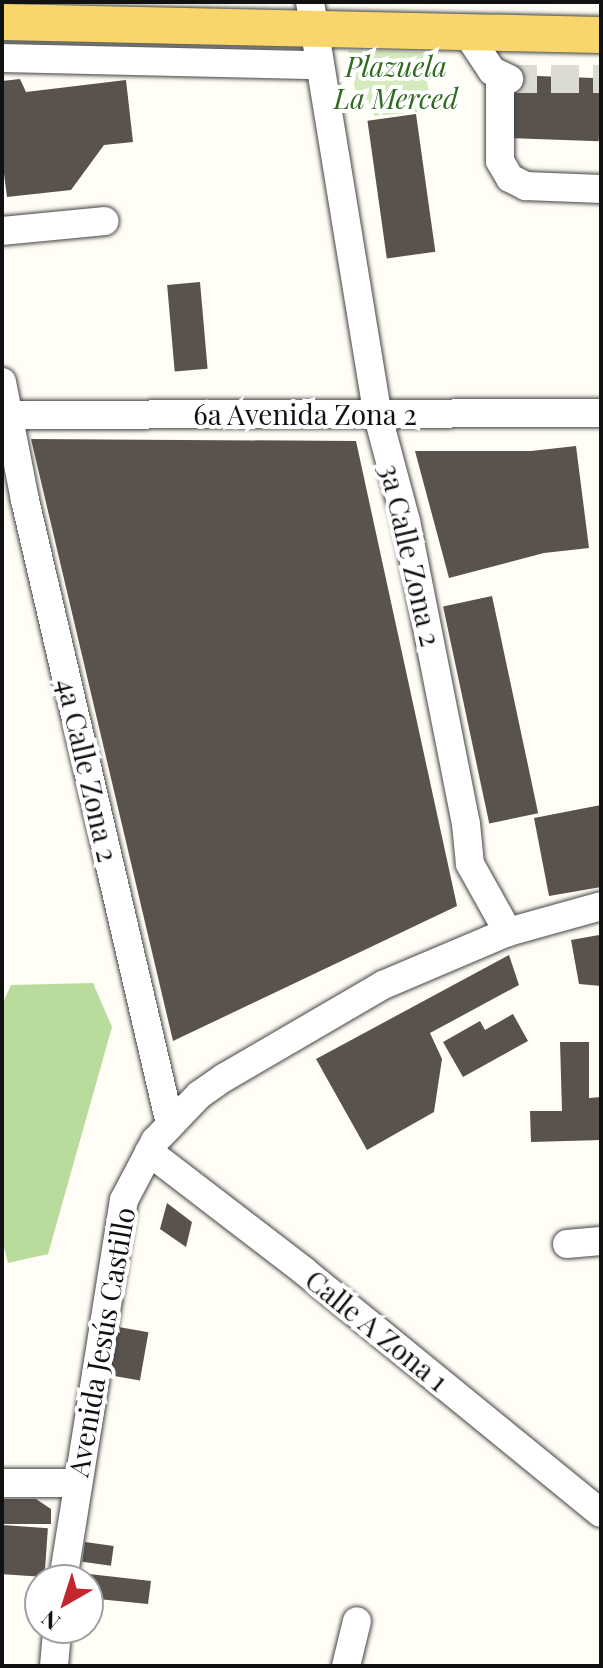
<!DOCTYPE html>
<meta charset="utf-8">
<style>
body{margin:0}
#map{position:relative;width:603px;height:1668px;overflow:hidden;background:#fffdf5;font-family:"Playfair Display",serif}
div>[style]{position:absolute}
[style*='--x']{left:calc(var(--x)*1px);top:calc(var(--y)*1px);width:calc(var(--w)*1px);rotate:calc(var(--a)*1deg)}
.green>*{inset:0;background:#d5ebbd}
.forest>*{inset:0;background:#b9dc9c}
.building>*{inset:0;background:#5a524d;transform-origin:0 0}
.minor-tunnel>*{height:28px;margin-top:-14px;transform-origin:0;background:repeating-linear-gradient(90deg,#dbdad3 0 28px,transparent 0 42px)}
.roads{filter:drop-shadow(0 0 2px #444) drop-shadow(0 0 2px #444)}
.minor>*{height:28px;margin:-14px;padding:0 14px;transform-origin:14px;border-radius:14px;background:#fff}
.major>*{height:36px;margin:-18px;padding:0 18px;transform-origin:18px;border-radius:18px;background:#f9d66b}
span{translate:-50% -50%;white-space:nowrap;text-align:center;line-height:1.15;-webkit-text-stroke:8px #fff;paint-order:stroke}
.park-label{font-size:28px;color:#2f6b1f;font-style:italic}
.street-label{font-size:28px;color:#111}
.frame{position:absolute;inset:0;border:4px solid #111;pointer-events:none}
.north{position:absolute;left:24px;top:1564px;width:80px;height:80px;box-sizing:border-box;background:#fff;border:2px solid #a0a0a0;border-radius:50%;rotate:219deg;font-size:22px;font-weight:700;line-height:32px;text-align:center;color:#111}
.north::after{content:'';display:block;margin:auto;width:28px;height:36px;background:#c4262e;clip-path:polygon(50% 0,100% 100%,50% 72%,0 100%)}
</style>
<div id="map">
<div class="green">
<i style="clip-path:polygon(348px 50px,423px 52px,430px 102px,418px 103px,418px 112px,374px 116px,372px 103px,358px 105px)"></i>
</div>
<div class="forest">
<i style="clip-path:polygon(93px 983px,112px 1027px,48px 1254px,8px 1263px,2px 1239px,2px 1005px,11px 985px)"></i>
</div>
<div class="building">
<i style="left:509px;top:75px;width:92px;height:63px;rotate:2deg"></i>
<i style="clip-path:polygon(20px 79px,26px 92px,126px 80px,133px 142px,104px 145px,71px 190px,7px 197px,2px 158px,2px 81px)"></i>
<i style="left:416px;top:114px;width:139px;height:49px;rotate:82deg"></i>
<i style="left:200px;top:282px;width:87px;height:33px;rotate:85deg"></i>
<i style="clip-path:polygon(31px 439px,356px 441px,457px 906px,173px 1041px)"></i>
<i style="clip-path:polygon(576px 446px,589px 548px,544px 553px,449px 578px,415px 451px,531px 451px)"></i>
<i style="left:492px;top:596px;width:222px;height:50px;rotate:78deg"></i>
<i style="clip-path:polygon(601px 805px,601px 887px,549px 896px,534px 818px)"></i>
<i style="clip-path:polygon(599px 935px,601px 986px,579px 984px,571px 940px)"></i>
<i style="clip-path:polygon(509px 955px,519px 985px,430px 1033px,442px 1059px,434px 1112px,367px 1150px,316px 1059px)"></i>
<i style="clip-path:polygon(513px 1014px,528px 1041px,463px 1077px,443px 1042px,480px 1021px,485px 1030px)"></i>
<i style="clip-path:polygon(560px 1042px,589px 1042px,589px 1098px,601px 1097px,601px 1140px,531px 1142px,530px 1111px,562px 1111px)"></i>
<i style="clip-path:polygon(167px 1203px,192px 1222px,186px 1247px,160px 1229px)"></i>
<i style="left:113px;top:1326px;width:36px;height:49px;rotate:10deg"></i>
<i style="clip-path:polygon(2px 1499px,36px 1499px,51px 1509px,51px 1524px,2px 1524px)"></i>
<i style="left:3px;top:1525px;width:45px;height:49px;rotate:4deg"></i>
<i style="left:85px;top:1542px;width:29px;height:20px;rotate:8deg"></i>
<i style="clip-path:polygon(80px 1573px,151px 1581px,148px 1604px,88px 1598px,88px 1580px,79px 1580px)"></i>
</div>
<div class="minor-tunnel">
<i style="--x:509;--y:79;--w:92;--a:0"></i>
</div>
<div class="roads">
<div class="minor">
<i style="--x:310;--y:2;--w:416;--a:80.7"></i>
<i style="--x:377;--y:413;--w:112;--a:75"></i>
<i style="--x:406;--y:521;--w:309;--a:78.8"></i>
<i style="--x:466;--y:824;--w:40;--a:84.3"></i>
<i style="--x:470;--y:864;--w:78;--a:60.8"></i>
<i style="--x:466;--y:32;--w:47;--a:56.3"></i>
<i style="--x:492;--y:71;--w:19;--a:25"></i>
<i style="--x:2;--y:58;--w:317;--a:1.3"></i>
<i style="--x:500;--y:77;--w:84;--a:90"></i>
<i style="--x:500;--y:161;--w:20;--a:60"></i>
<i style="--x:510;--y:178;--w:18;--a:27"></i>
<i style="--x:526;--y:186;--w:75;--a:2.3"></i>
<i style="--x:2;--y:231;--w:103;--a:-5.5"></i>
<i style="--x:2;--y:382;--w:120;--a:79"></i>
<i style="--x:25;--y:500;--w:641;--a:76.92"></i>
<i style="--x:2;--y:415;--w:599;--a:-0.19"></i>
<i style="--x:149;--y:1152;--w:195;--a:37.5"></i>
<i style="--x:304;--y:1271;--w:383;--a:39.2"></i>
<i style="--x:567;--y:1244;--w:34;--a:-5"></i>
<i style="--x:2;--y:1483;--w:74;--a:0"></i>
<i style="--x:63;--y:1580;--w:385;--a:-80.9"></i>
<i style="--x:124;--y:1200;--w:67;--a:-62.3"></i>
<i style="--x:155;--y:1141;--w:64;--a:-46.3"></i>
<i style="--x:199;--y:1095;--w:32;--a:-35"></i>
<i style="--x:225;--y:1077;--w:183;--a:-30.2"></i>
<i style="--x:383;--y:985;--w:136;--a:-23"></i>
<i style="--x:508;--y:932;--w:97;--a:-15.6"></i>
<i style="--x:54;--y:1666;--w:38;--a:-85"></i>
<i style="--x:346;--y:1666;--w:46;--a:-76.3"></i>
</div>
<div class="major">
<i style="--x:2;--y:22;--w:599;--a:1.24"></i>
</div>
</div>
<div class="park-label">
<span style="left:396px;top:82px">Plazuela<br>La Merced</span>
</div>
<div class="street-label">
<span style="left:305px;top:414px">6a Avenida Zona 2</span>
<span style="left:411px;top:555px;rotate:77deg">3a Calle Zona 2</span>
<span style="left:88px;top:770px;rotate:77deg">4a Calle Zona 2</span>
<span style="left:377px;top:1330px;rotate:39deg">Calle A Zona 1</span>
<span style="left:101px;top:1342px;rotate:-80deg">Avenida Jesús Castillo</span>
</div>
<div class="frame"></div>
<div class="north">N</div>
</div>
